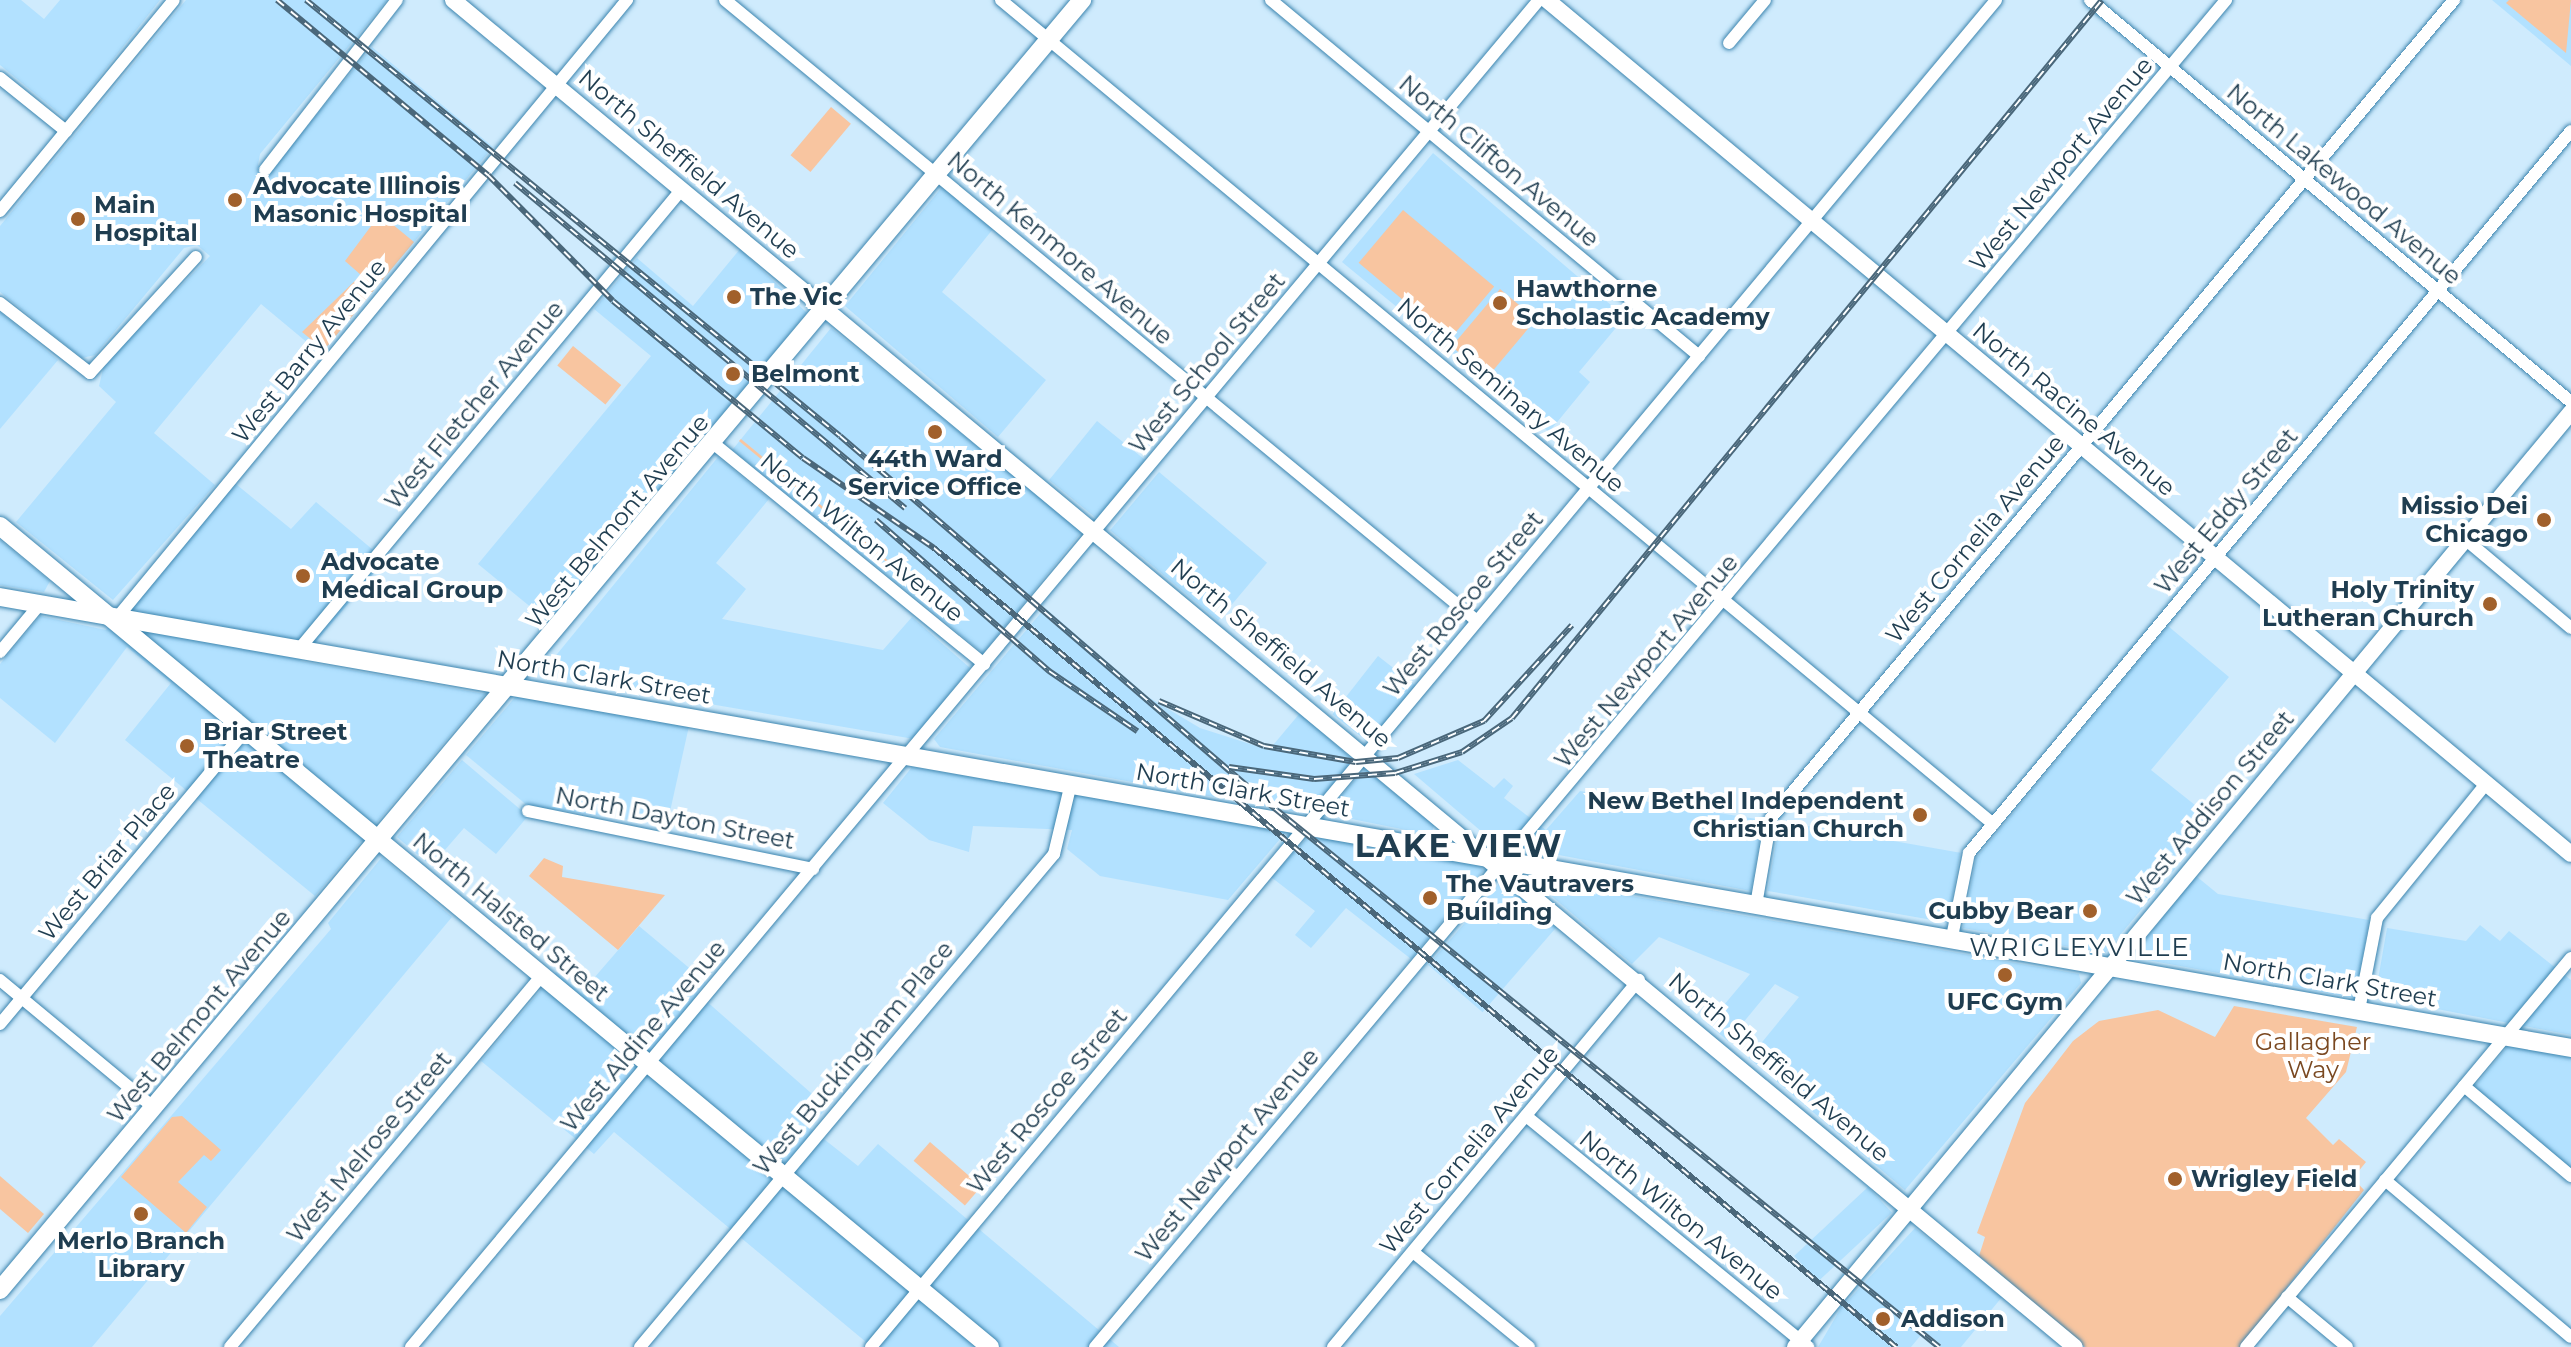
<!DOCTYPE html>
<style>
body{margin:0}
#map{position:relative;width:2571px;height:1347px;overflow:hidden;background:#cfebfd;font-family:Montserrat,sans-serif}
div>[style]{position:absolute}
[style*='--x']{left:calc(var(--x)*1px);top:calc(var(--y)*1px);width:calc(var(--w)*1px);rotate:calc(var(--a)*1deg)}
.built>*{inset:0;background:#b2e1ff;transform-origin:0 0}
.green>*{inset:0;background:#f8c5a0;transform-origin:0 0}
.roads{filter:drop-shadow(0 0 2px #3b84ae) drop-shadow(0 0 2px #3b84ae)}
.minor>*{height:12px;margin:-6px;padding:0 6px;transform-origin:6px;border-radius:6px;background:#fff}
.tertiary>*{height:16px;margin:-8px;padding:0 8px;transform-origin:8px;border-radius:8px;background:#fff}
.secondary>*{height:18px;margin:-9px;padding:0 9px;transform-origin:9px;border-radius:9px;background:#fff}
.rail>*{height:6px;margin-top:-3px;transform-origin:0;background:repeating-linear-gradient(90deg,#fff 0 9px,#4a677a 0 18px);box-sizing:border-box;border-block:2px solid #4a677a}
.dots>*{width:22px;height:22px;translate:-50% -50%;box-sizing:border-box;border:4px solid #fff;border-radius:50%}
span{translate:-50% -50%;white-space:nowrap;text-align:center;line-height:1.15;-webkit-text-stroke:8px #fff;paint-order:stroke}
.street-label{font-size:24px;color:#1f3d50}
.poi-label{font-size:24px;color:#1f3d50;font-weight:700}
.left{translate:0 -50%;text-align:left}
.right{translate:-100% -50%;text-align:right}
.park-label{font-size:24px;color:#7a4820}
.neighbourhood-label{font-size:26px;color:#1f3d50;letter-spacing:2px}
.district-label{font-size:32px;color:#1f3d50;font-weight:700;letter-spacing:2px}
</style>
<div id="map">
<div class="built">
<i style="clip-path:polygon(0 0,21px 0,44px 19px,60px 0,160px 0,66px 119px,0 65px)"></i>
<i style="clip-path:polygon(186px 0,387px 0,260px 154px,258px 165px,269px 173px,372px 47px,493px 147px,321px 354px,261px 304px,154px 433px,215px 485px,113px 600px,16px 522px,116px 402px,99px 386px,104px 365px,210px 256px,197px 245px,184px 248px,95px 355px,82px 358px,0 292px,0 226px)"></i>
<i style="clip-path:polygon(2492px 0,2571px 0,2571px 66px)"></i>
<i style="clip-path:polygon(1433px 153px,1625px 317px,1579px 372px,1590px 382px,1549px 432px,1342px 262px)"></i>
<i style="clip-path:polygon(942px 187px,993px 229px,942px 292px,1046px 380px,998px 437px,845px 306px)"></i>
<i style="clip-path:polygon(740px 249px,807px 313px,549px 622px,478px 564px,651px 356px,594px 309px,637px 258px,693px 306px)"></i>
<i style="clip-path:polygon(0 312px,58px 360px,0 429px)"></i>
<i style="left:831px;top:328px;width:323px;height:157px;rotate:39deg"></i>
<i style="left:1097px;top:421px;width:62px;height:76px;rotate:39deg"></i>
<i style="clip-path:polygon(718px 457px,769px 499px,716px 563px,746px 589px,722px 619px,883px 650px,912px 617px,970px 668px,914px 739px,540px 675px)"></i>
<i style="left:1159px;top:472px;width:141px;height:76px;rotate:40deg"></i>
<i style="clip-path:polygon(231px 480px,291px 529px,316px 502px,385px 560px,300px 661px,485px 694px,315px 896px,125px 740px,171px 683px,127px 647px,55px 743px,0 698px,0 664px,40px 616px,106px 630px)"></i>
<i style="clip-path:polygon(0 540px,50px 581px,44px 592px,0 585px)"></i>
<i style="clip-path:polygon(1045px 608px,1148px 697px,1200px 728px,1269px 750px,1300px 713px,1354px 761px,1308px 814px,940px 747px,934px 739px)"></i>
<i style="clip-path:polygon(2168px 626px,2229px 677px,2151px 770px,2215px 821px,2105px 953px,1963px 928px,1976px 858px)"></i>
<i style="left:1378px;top:656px;width:50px;height:74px;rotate:38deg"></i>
<i style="clip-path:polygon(517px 695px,689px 726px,667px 825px,528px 806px,466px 755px)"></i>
<i style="clip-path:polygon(462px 760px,528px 816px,496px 854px,464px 828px,431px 866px,397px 837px)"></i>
<i style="clip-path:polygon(1458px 760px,1494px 788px,1504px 778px,1513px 786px,1504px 798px,1546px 830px,1580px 791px,1763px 820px,1751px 891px,1495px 843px,1414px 774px)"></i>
<i style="clip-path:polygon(912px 767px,1074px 794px,1286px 832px,1228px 900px,1100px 876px,1067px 849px,1072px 830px,973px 826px,969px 852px,929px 840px,883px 803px)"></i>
<i style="clip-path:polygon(1365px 769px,1434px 825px,1431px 835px,1332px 815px,1332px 806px)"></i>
<i style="left:1780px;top:821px;width:183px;height:71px;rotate:10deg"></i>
<i style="clip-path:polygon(1309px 836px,1479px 864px,1483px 871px,1411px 959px,1346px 908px,1311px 948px,1295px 935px,1315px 911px,1271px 877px)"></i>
<i style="clip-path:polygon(382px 857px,452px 917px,92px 1347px,0 1347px,0 1316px,331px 929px,328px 923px)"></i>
<i style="clip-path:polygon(2196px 876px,2218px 894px,2369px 920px,2355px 998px,2131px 957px)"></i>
<i style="left:1503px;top:879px;width:72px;height:114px;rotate:41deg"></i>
<i style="clip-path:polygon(1545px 881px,2079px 974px,2081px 983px,1905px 1190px,1749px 1058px,1799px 997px,1775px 984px,1728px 1041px,1708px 1024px,1750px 974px,1659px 937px,1632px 964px,1542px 888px)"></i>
<i style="clip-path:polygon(2480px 925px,2500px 941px,2509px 931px,2571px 980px,2571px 1035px,2375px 997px,2387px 928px,2466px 941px)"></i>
<i style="clip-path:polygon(639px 926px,706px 982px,697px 993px,827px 1107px,810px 1128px,858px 1166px,878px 1144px,1119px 1347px,872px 1347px,614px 1132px,594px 1154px,481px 1061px,556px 972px,581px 993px)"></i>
<i style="clip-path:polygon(2513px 1040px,2571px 1050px,2571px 1173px,2473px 1088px)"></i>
<i style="left:1868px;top:1187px;width:35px;height:101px;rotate:47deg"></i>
<i style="clip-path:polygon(1915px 1228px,2002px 1297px,1961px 1347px,1935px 1347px,1921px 1335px,1911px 1347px,1818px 1347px,1841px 1308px)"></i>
</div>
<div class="green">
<i style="clip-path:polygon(2509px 0,2571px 0,2566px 53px,2506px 3px)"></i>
<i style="left:831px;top:107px;width:26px;height:63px;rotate:40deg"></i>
<i style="left:1403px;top:210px;width:119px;height:69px;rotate:40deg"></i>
<i style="clip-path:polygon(380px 214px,414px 242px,324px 350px,302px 332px,361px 275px,345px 261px)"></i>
<i style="left:1500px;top:289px;width:47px;height:75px;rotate:40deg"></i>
<i style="left:573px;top:346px;width:62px;height:25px;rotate:39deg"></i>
<i style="clip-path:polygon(741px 439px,902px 572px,901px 574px,739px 441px)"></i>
<i style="clip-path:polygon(544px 858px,563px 866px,562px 877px,665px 895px,618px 950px,529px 876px)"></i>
<i style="clip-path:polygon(2234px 1006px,2357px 1027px,2346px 1072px,2306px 1118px,2333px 1145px,2339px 1139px,2366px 1162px,2353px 1178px,2364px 1190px,2240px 1347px,2085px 1347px,1979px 1256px,1985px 1237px,1977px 1233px,2025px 1103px,2073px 1041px,2099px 1021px,2158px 1010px,2215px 1037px)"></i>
<i style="clip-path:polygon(182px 1116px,221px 1150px,211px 1161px,204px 1155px,178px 1182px,207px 1207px,186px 1233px,121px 1177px,172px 1117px)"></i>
<i style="left:930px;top:1142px;width:68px;height:25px;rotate:41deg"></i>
<i style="clip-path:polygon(0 1176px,44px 1214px,28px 1233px,0 1209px)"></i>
</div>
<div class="roads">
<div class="minor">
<i style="--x:725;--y:0;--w:975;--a:39.55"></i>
<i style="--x:1001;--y:0;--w:1290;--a:39.71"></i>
<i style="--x:1271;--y:0;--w:557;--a:39.75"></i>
<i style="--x:2090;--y:0;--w:627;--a:39.89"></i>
<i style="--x:1729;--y:43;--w:56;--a:-50.1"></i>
<i style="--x:0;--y:78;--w:85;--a:38.8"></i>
<i style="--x:265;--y:170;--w:215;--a:-52.2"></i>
<i style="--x:0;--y:211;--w:273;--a:-50.5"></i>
<i style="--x:0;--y:303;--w:114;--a:37.9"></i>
<i style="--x:90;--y:373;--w:157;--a:-47.6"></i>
<i style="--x:713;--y:443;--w:350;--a:39.2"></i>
<i style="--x:2465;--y:539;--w:138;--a:40"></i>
<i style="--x:116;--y:619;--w:803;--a:-50.46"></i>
<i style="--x:300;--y:648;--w:597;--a:-50.23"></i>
<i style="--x:0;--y:652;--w:62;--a:-50.2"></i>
<i style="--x:528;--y:811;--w:291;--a:11.5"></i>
<i style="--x:1756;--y:905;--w:88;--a:-80.2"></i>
<i style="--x:1771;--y:818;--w:1066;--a:-50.14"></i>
<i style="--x:1952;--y:937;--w:86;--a:-78.6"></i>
<i style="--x:1969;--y:853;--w:940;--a:-50.18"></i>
<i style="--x:0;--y:980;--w:199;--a:39.7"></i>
<i style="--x:2359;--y:1010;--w:94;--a:-78.9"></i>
<i style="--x:2377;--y:918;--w:173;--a:-50.9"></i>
<i style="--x:0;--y:1024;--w:385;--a:-50.1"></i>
<i style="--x:2464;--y:1086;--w:140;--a:40.1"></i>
<i style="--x:1526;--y:1116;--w:365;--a:39.3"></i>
<i style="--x:2385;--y:1180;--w:243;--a:40.2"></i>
<i style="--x:1413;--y:1252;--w:150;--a:39.3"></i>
<i style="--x:2287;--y:1297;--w:78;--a:39.8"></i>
<i style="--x:230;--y:1347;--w:487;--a:-50"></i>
<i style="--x:411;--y:1347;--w:1757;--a:-50.06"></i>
<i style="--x:640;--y:1347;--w:644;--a:-49.98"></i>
<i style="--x:1054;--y:854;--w:73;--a:-76.5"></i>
<i style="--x:871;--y:1347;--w:1755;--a:-50.13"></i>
<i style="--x:1095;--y:1347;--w:1759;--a:-49.98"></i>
<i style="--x:1333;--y:1347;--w:478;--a:-50.2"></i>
<i style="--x:2246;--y:1347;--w:507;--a:-50.12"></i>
</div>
<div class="tertiary">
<i style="--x:453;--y:0;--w:2108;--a:39.71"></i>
<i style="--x:1547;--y:0;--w:1333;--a:39.83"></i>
<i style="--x:1795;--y:1347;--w:1215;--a:-50.31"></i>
</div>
<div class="secondary">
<i style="--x:0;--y:526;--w:1286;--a:39.67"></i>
<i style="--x:0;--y:597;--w:2610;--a:9.95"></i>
<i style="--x:0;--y:1290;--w:1684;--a:-50.01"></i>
</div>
</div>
<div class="rail">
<i style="--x:277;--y:0;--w:274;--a:39.7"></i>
<i style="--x:488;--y:175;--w:177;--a:45.2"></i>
<i style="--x:613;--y:301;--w:246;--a:39.6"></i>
<i style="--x:803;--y:458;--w:159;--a:34.5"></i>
<i style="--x:934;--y:548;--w:1251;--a:39.71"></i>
<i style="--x:306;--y:0;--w:689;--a:39.23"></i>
<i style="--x:840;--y:436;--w:537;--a:40.69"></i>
<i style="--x:1247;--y:786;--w:891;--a:39.03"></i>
<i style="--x:515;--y:183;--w:508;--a:39.81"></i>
<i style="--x:876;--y:520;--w:230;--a:41.1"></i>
<i style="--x:1049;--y:671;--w:107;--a:34.3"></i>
<i style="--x:1159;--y:701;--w:114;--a:23.2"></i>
<i style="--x:1264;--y:746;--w:93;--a:9.9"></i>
<i style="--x:1356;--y:762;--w:42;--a:-5.4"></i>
<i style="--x:1398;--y:758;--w:94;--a:-23.3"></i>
<i style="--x:1484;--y:721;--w:130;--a:-47.5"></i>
<i style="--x:1229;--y:767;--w:86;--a:8"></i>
<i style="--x:1314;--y:779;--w:81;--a:-4.2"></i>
<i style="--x:1395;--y:773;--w:70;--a:-17.4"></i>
<i style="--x:1462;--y:752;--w:60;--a:-34.2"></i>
<i style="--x:1512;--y:718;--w:929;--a:-50.59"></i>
</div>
<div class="dots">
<i style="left:235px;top:200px;background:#a1602b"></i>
<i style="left:78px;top:219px;background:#a1602b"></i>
<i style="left:734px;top:297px;background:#a1602b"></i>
<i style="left:1500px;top:303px;background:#a1602b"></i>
<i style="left:733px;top:374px;background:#a1602b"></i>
<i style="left:935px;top:432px;background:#a1602b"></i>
<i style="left:2544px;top:520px;background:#a1602b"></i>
<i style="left:303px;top:576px;background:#a1602b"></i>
<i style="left:2490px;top:604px;background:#a1602b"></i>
<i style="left:187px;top:746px;background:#a1602b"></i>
<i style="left:1920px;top:815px;background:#a1602b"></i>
<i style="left:1430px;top:898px;background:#a1602b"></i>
<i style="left:2090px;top:911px;background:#a1602b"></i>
<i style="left:2005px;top:975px;background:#a1602b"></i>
<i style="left:2175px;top:1179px;background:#a1602b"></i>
<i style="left:141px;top:1214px;background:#a1602b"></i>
<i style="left:1883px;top:1319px;background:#a1602b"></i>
</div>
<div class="street-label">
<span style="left:1499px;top:161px;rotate:40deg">North Clifton Avenue</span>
<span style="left:689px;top:164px;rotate:40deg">North Sheffield Avenue</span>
<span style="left:2061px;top:164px;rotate:-50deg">West Newport Avenue</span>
<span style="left:2344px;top:184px;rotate:40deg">North Lakewood Avenue</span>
<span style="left:1060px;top:248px;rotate:40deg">North Kenmore Avenue</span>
<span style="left:309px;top:351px;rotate:-51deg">West Barry Avenue</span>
<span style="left:1207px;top:363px;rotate:-50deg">West School Street</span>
<span style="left:1511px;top:395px;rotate:40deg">North Seminary Avenue</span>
<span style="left:474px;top:405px;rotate:-50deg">West Fletcher Avenue</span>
<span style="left:2074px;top:409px;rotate:40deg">North Racine Avenue</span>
<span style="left:2226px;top:511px;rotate:-50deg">West Eddy Street</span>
<span style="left:617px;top:521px;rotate:-50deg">West Belmont Avenue</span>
<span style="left:862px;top:537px;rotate:39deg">North Wilton Avenue</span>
<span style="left:1975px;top:539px;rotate:-50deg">West Cornelia Avenue</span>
<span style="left:1463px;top:604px;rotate:-50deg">West Roscoe Street</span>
<span style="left:1281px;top:653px;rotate:40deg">North Sheffield Avenue</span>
<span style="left:1646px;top:661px;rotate:-50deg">West Newport Avenue</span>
<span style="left:604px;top:677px;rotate:10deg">North Clark Street</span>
<span style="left:1243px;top:790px;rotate:10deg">North Clark Street</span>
<span style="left:2210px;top:808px;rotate:-50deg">West Addison Street</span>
<span style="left:675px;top:818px;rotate:11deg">North Dayton Street</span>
<span style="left:107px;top:862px;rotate:-50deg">West Briar Place</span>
<span style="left:511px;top:917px;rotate:40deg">North Halsted Street</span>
<span style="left:2330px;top:980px;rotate:10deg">North Clark Street</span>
<span style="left:199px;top:1016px;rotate:-50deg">West Belmont Avenue</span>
<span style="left:643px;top:1036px;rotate:-50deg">West Aldine Avenue</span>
<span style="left:853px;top:1058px;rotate:-50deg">West Buckingham Place</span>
<span style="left:1779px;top:1067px;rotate:40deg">North Sheffield Avenue</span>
<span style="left:1047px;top:1101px;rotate:-50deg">West Roscoe Street</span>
<span style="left:369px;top:1147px;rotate:-50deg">West Melrose Street</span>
<span style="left:1469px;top:1150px;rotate:-50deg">West Cornelia Avenue</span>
<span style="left:1227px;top:1155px;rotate:-50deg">West Newport Avenue</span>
<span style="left:1681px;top:1215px;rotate:39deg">North Wilton Avenue</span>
</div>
<div class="poi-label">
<span class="left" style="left:253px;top:200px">Advocate Illinois<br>Masonic Hospital</span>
<span class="left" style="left:94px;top:219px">Main<br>Hospital</span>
<span class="left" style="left:1516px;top:303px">Hawthorne<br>Scholastic Academy</span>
<span class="left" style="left:750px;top:297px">The Vic</span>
<span class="left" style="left:751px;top:374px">Belmont</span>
<span style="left:935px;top:473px">44th Ward<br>Service Office</span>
<span class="right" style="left:2528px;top:520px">Missio Dei<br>Chicago</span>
<span class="left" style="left:321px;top:576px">Advocate<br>Medical Group</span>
<span class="right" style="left:2474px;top:604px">Holy Trinity<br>Lutheran Church</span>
<span class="left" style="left:203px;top:746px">Briar Street<br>Theatre</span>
<span class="right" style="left:1904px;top:815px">New Bethel Independent<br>Christian Church</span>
<span class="left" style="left:1446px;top:898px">The Vautravers<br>Building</span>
<span class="right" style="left:2074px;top:911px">Cubby Bear</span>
<span style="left:2005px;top:1002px">UFC Gym</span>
<span class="left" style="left:2191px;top:1179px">Wrigley Field</span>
<span style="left:141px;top:1255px">Merlo Branch<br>Library</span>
<span class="left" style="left:1901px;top:1319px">Addison</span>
</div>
<div class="park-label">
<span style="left:2313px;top:1056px">Gallagher<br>Way</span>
</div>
<div class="neighbourhood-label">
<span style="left:2080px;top:948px">WRIGLEYVILLE</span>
</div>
<div class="district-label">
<span style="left:1459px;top:846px">LAKE VIEW</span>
</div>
</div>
